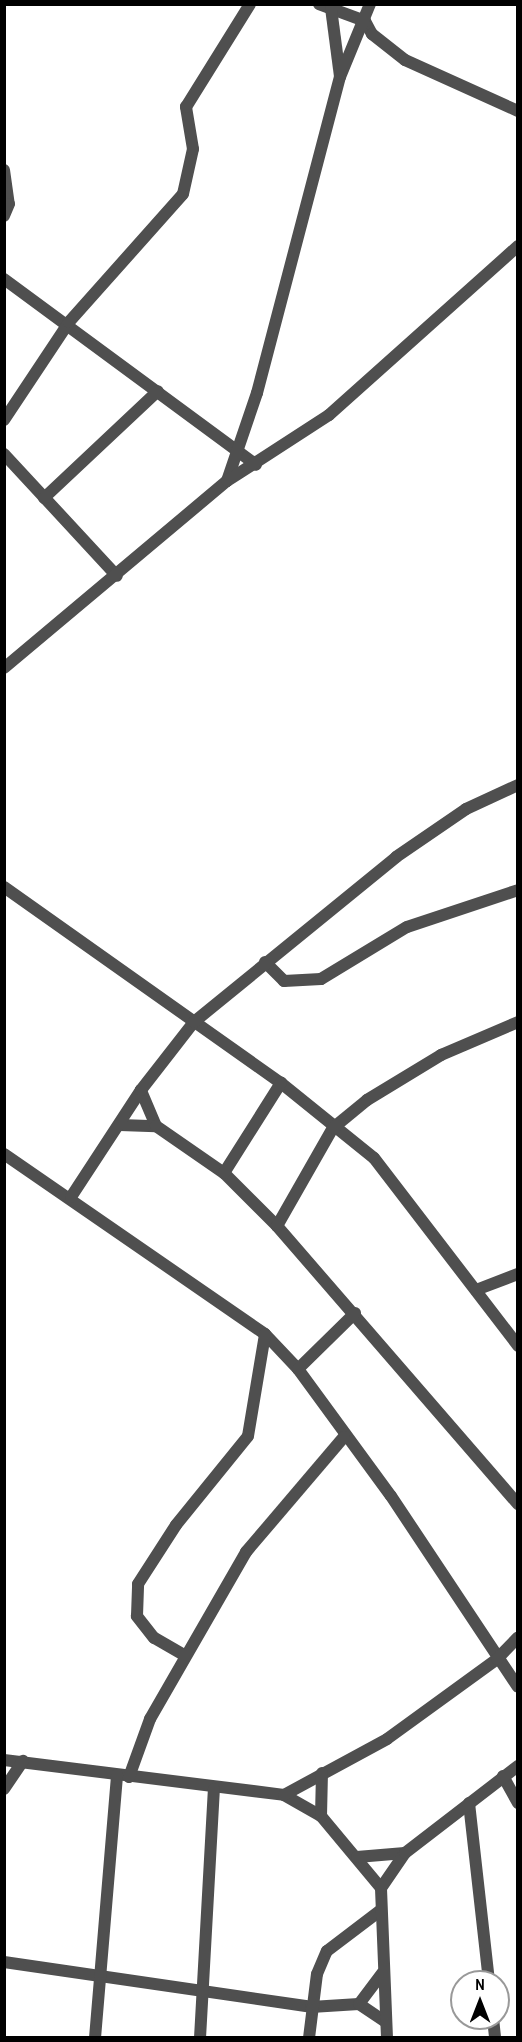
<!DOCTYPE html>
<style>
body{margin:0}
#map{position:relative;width:522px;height:2042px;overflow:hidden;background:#fff;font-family:"Archivo Narrow",sans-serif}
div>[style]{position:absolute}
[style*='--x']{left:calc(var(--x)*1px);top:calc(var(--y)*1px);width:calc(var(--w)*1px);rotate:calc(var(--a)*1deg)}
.street>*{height:12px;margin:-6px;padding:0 6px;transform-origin:6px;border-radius:6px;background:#4f4f4f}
span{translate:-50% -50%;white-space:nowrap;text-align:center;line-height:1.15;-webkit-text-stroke:5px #fff;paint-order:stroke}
.frame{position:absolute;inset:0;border:6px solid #000;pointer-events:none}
.north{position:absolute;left:450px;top:1970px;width:60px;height:60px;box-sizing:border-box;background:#fff;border:2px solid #999;border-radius:50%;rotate:0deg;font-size:16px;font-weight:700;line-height:24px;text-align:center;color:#000}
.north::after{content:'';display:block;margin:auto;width:21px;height:27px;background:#000;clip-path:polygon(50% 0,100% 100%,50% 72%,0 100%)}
</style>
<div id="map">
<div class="street">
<i style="--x:319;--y:4;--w:49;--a:20.3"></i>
<i style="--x:365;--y:21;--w:15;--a:62"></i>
<i style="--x:372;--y:34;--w:42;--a:38.2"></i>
<i style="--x:405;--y:60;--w:124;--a:24.3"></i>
<i style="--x:331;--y:8;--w:69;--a:82.5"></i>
<i style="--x:4;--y:170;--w:34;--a:82"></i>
<i style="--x:9;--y:204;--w:13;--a:113"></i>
<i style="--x:4;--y:279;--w:313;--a:36.4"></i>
<i style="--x:4;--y:420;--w:118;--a:-56.4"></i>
<i style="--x:69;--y:322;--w:171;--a:-48.3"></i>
<i style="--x:183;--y:194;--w:46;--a:-77.5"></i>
<i style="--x:193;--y:149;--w:43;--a:-99.5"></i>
<i style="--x:186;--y:107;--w:121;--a:-58.1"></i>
<i style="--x:4;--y:454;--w:166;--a:47.2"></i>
<i style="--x:227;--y:481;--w:93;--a:-71.2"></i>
<i style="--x:257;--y:393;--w:327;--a:-75.3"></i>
<i style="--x:340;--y:77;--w:79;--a:-67.7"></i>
<i style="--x:44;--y:498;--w:156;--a:-43.2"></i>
<i style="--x:4;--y:668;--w:291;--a:-40"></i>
<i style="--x:227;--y:481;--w:121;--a:-32.9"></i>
<i style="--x:329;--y:415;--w:254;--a:-41.8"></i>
<i style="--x:4;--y:887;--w:339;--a:35.3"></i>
<i style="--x:281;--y:1083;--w:119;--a:38.9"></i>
<i style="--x:374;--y:1158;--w:237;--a:52.5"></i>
<i style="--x:265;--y:962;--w:27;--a:45"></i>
<i style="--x:284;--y:981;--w:37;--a:-3"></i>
<i style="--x:321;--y:979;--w:100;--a:-31.2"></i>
<i style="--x:407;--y:927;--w:117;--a:-18.4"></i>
<i style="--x:120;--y:1125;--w:36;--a:2"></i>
<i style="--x:156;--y:1126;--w:39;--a:-113"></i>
<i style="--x:156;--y:1126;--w:83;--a:34.7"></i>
<i style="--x:224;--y:1173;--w:75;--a:45"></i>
<i style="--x:277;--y:1226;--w:368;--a:49.1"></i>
<i style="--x:4;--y:1154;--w:317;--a:34.6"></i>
<i style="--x:265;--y:1334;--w:48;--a:46.7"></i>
<i style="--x:298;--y:1369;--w:157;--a:53.8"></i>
<i style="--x:391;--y:1496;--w:229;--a:56.4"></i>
<i style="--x:224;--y:1173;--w:107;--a:-57.7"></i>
<i style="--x:71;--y:1197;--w:128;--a:-56.8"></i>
<i style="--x:141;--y:1090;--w:86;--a:-52.1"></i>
<i style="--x:194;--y:1022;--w:261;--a:-39.2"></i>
<i style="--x:396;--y:857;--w:85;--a:-34.4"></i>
<i style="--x:466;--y:809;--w:57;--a:-24.8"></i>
<i style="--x:277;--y:1226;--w:113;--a:-60.3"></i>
<i style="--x:333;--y:1128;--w:44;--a:-39.5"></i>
<i style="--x:367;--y:1100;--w:87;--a:-31.3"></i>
<i style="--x:441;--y:1055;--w:84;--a:-23.2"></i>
<i style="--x:476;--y:1290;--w:45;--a:-20.9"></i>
<i style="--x:298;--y:1369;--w:80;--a:-44.5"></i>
<i style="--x:184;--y:1655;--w:34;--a:-150"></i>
<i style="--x:154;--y:1638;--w:28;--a:-128"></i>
<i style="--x:137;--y:1616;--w:32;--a:-88"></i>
<i style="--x:138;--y:1584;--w:70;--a:-57.2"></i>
<i style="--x:176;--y:1525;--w:114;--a:-51"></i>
<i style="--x:248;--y:1436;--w:103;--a:-80.5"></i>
<i style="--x:4;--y:1760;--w:282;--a:7.1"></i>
<i style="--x:284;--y:1795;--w:43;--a:29.6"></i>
<i style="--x:321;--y:1816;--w:94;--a:50.2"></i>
<i style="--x:503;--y:1776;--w:31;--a:61"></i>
<i style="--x:129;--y:1777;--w:62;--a:-70.1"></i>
<i style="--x:150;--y:1719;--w:193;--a:-60.1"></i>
<i style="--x:246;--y:1552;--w:151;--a:-49.6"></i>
<i style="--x:4;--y:1789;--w:34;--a:-56"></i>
<i style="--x:284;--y:1795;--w:117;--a:-28.5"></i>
<i style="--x:387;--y:1739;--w:136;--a:-36"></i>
<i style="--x:497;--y:1659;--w:30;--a:-46"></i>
<i style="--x:469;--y:1803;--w:180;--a:83.6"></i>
<i style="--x:321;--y:1816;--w:43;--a:-88.7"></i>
<i style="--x:357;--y:1857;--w:48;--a:-4.8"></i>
<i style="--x:4;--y:1962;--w:310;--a:8.3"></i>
<i style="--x:311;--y:2007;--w:48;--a:-3.6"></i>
<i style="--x:359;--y:2004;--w:32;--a:34"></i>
<i style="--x:359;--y:2004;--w:39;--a:-53"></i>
<i style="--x:493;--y:2018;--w:20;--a:84"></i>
<i style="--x:95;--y:2038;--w:264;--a:-85.2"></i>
<i style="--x:200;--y:2038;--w:249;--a:-86.8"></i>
<i style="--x:309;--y:2038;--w:64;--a:-82.9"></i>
<i style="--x:317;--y:1974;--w:25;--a:-67"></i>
<i style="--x:327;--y:1951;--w:68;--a:-37.2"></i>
<i style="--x:387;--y:2038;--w:150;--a:-92.3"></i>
<i style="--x:381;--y:1888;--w:42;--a:-55.6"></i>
<i style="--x:405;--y:1853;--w:143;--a:-37.6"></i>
</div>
<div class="frame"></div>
<div class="north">N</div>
</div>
